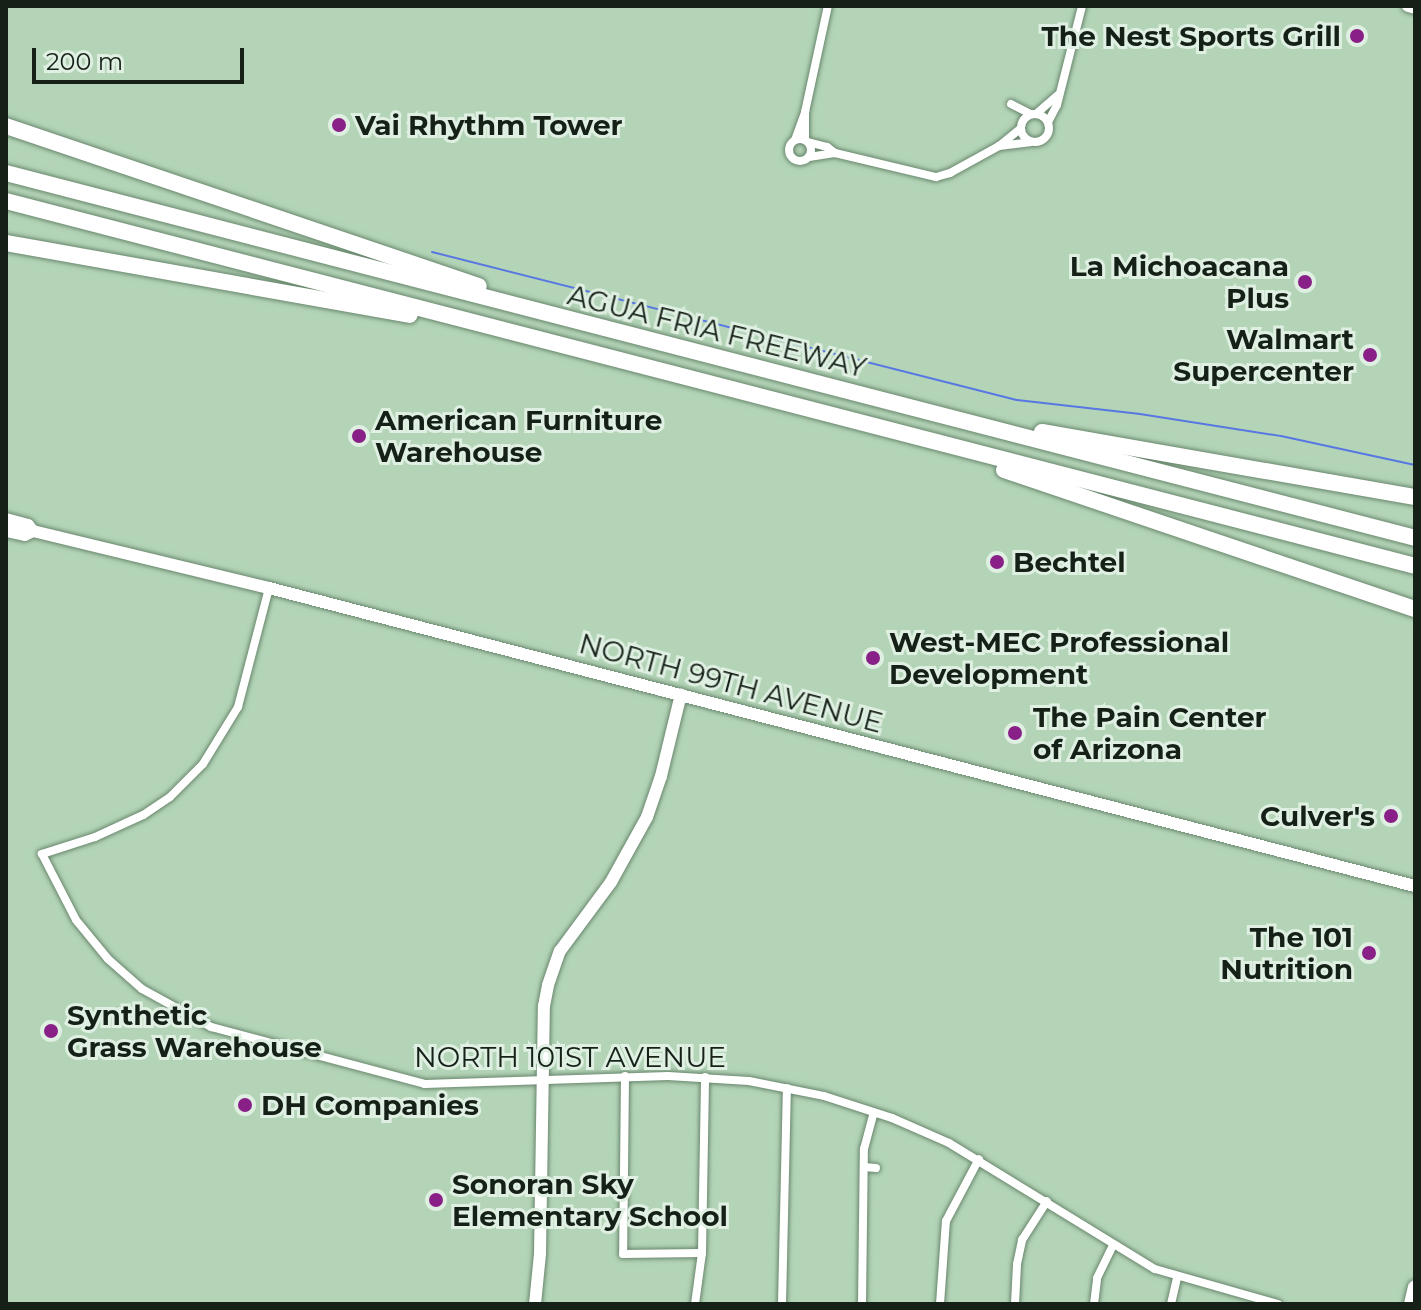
<!DOCTYPE html>
<style>
body{margin:0}
#map{position:relative;width:1421px;height:1310px;overflow:hidden;background:#b3d4b7;font-family:Montserrat,sans-serif}
div>[style]{position:absolute}
[style*='--x']{left:calc(var(--x)*1px);top:calc(var(--y)*1px);width:calc(var(--w)*1px);rotate:calc(var(--a)*1deg)}
.stream>*{height:2px;margin:-1px;padding:0 1px;transform-origin:1px;border-radius:1px;background:#5877e2}
.roads{filter:drop-shadow(0 0 2px #69876d) drop-shadow(0 0 2px #69876d)}
.street>*{height:8px;margin:-4px;padding:0 4px;transform-origin:4px;border-radius:4px;background:#fff}
.street>.ring{margin:-4px;padding:0;box-sizing:content-box;background:none;border:8px solid #fff;border-radius:50%}
.secondary>*{height:12px;margin:-6px;padding:0 6px;transform-origin:6px;border-radius:6px;background:#fff}
.primary>*{height:14px;margin:-7px;padding:0 7px;transform-origin:7px;border-radius:7px;background:#fff}
.highway>*{height:16px;margin:-8px;padding:0 8px;transform-origin:8px;border-radius:8px;background:#fff}
.dots>*{width:22px;height:22px;translate:-50% -50%;box-sizing:border-box;border:4px solid #dfefe1;border-radius:50%}
span{translate:-50% -50%;white-space:nowrap;text-align:center;line-height:1.15;-webkit-text-stroke:6px #dfefe1;paint-order:stroke}
.poi-label{font-size:28px;color:#152117;font-weight:700}
.right{translate:-100% -50%;text-align:right}
.left{translate:0 -50%;text-align:left}
.street-label{font-size:28px;color:#152117}
.frame{position:absolute;inset:0;border:8px solid #152117;pointer-events:none}
.scale{position:absolute;left:32px;top:48px;width:212px;height:36px;box-sizing:border-box;border:4px solid #152117;border-top:0;padding-left:10px;font-size:24px;line-height:28px;white-space:nowrap;color:#152117;-webkit-text-stroke:6px #dfefe1;paint-order:stroke}
</style>
<div id="map">
<div class="stream">
<i style="--x:432;--y:252;--w:603;--a:14.2"></i>
<i style="--x:1017;--y:400;--w:124;--a:6.5"></i>
<i style="--x:1140;--y:414;--w:143;--a:8.9"></i>
<i style="--x:1281;--y:436;--w:137;--a:12.2"></i>
</div>
<div class="roads">
<div class="street">
<i style="--x:1011;--y:104;--w:22;--a:27"></i>
<i class="ring" style="left:1021px;top:114px;width:20px;height:20px"></i>
<i style="--x:1036;--y:114;--w:29;--a:-41"></i>
<i style="--x:1048;--y:122;--w:19;--a:-62"></i>
<i style="--x:1057;--y:105;--w:102;--a:-75.8"></i>
<i class="ring" style="left:789px;top:139px;width:14px;height:14px"></i>
<i style="--x:795;--y:140;--w:30;--a:-70"></i>
<i style="--x:805;--y:140;--w:28;--a:-90"></i>
<i style="--x:805;--y:112;--w:108;--a:-77.8"></i>
<i style="--x:808;--y:142;--w:20;--a:15"></i>
<i style="--x:827;--y:147;--w:10;--a:37"></i>
<i style="--x:835;--y:153;--w:104;--a:13.4"></i>
<i style="--x:936;--y:177;--w:15;--a:-16"></i>
<i style="--x:950;--y:173;--w:56;--a:-28.9"></i>
<i style="--x:999;--y:146;--w:28;--a:-39"></i>
<i style="--x:999;--y:146;--w:31;--a:-7"></i>
<i style="--x:809;--y:157;--w:26;--a:-9"></i>
<i style="--x:269;--y:588;--w:123;--a:104.6"></i>
<i style="--x:238;--y:707;--w:67;--a:121.6"></i>
<i style="--x:203;--y:764;--w:47;--a:135"></i>
<i style="--x:170;--y:797;--w:32;--a:146"></i>
<i style="--x:143;--y:815;--w:53;--a:155.4"></i>
<i style="--x:95;--y:837;--w:56;--a:162.2"></i>
<i style="--x:42;--y:854;--w:74;--a:62.7"></i>
<i style="--x:76;--y:920;--w:50;--a:50.6"></i>
<i style="--x:108;--y:959;--w:45;--a:41.4"></i>
<i style="--x:142;--y:989;--w:79;--a:28.8"></i>
<i style="--x:211;--y:1027;--w:221;--a:14.9"></i>
<i style="--x:425;--y:1084;--w:243;--a:-1.9"></i>
<i style="--x:668;--y:1076;--w:81;--a:3.5"></i>
<i style="--x:749;--y:1081;--w:76;--a:11.3"></i>
<i style="--x:824;--y:1096;--w:71;--a:17.9"></i>
<i style="--x:892;--y:1118;--w:62;--a:23.7"></i>
<i style="--x:949;--y:1143;--w:241;--a:31.5"></i>
<i style="--x:1155;--y:1269;--w:128;--a:15.9"></i>
<i style="--x:625;--y:1076;--w:178;--a:90.6"></i>
<i style="--x:623;--y:1254;--w:79;--a:-0.7"></i>
<i style="--x:864;--y:1167;--w:12;--a:5"></i>
<i style="--x:695;--y:1304;--w:51;--a:-82.2"></i>
<i style="--x:702;--y:1253;--w:176;--a:-89"></i>
<i style="--x:782;--y:1304;--w:216;--a:-88.7"></i>
<i style="--x:862;--y:1304;--w:155;--a:-89.3"></i>
<i style="--x:864;--y:1149;--w:38;--a:-75"></i>
<i style="--x:940;--y:1304;--w:83;--a:-85.9"></i>
<i style="--x:946;--y:1221;--w:70;--a:-62"></i>
<i style="--x:1015;--y:1304;--w:40;--a:-87.1"></i>
<i style="--x:1017;--y:1264;--w:25;--a:-78"></i>
<i style="--x:1022;--y:1240;--w:46;--a:-57.3"></i>
<i style="--x:1094;--y:1304;--w:26;--a:-83"></i>
<i style="--x:1097;--y:1278;--w:37;--a:-64"></i>
<i style="--x:1171;--y:1304;--w:28;--a:-77"></i>
</div>
<div class="secondary">
<i style="--x:1408;--y:6;--w:7;--a:16"></i>
<i style="--x:6;--y:519;--w:23;--a:15"></i>
<i style="--x:28;--y:525;--w:8;--a:50"></i>
<i style="--x:33;--y:531;--w:243;--a:13.6"></i>
<i style="--x:269;--y:588;--w:1184;--a:14.58"></i>
<i style="--x:6;--y:531;--w:19;--a:12"></i>
<i style="--x:25;--y:535;--w:9;--a:-27"></i>
<i style="--x:535;--y:1304;--w:50;--a:-84.3"></i>
<i style="--x:540;--y:1254;--w:248;--a:-89.1"></i>
<i style="--x:544;--y:1006;--w:21;--a:-79"></i>
<i style="--x:548;--y:985;--w:36;--a:-71"></i>
<i style="--x:560;--y:951;--w:86;--a:-53.5"></i>
<i style="--x:611;--y:882;--w:74;--a:-61"></i>
<i style="--x:647;--y:817;--w:43;--a:-71.1"></i>
<i style="--x:661;--y:776;--w:84;--a:-76.3"></i>
</div>
<div class="primary">
<i style="--x:1411;--y:1304;--w:17;--a:-77"></i>
</div>
<div class="highway">
<i style="--x:6;--y:126;--w:499;--a:18.7"></i>
<i style="--x:6;--y:173;--w:1456;--a:14.52"></i>
<i style="--x:6;--y:201;--w:1456;--a:14.52"></i>
<i style="--x:6;--y:243;--w:410;--a:10.1"></i>
<i style="--x:1042;--y:432;--w:379;--a:9.9"></i>
<i style="--x:1004;--y:470;--w:434;--a:18.7"></i>
</div>
</div>
<div class="dots">
<i style="left:1357px;top:36px;background:#882087"></i>
<i style="left:339px;top:125px;background:#882087"></i>
<i style="left:1305px;top:282px;background:#882087"></i>
<i style="left:1370px;top:355px;background:#882087"></i>
<i style="left:359px;top:436px;background:#882087"></i>
<i style="left:997px;top:562px;background:#882087"></i>
<i style="left:873px;top:658px;background:#882087"></i>
<i style="left:1015px;top:733px;background:#882087"></i>
<i style="left:1391px;top:816px;background:#882087"></i>
<i style="left:1369px;top:953px;background:#882087"></i>
<i style="left:51px;top:1031px;background:#882087"></i>
<i style="left:245px;top:1105px;background:#882087"></i>
<i style="left:436px;top:1200px;background:#882087"></i>
</div>
<div class="poi-label">
<span class="right" style="left:1341px;top:36px">The Nest Sports Grill</span>
<span class="left" style="left:355px;top:125px">Vai Rhythm Tower</span>
<span class="right" style="left:1289px;top:282px">La Michoacana<br>Plus</span>
<span class="right" style="left:1354px;top:355px">Walmart<br>Supercenter</span>
<span class="left" style="left:375px;top:436px">American Furniture<br>Warehouse</span>
<span class="left" style="left:1013px;top:562px">Bechtel</span>
<span class="left" style="left:889px;top:658px">West-MEC Professional<br>Development</span>
<span class="left" style="left:1033px;top:733px">The Pain Center<br>of Arizona</span>
<span class="right" style="left:1375px;top:816px">Culver's</span>
<span class="right" style="left:1353px;top:953px">The 101<br>Nutrition</span>
<span class="left" style="left:67px;top:1031px">Synthetic<br>Grass Warehouse</span>
<span class="left" style="left:261px;top:1105px">DH Companies</span>
<span class="left" style="left:452px;top:1200px">Sonoran Sky<br>Elementary School</span>
</div>
<div class="street-label">
<span style="left:717px;top:331px;rotate:14deg">AGUA FRIA FREEWAY</span>
<span style="left:731px;top:683px;rotate:15deg">NORTH 99TH AVENUE</span>
<span style="left:570px;top:1057px">NORTH 101ST AVENUE</span>
</div>
<div class="frame"></div>
<div class="scale">200 m</div>
</div>
